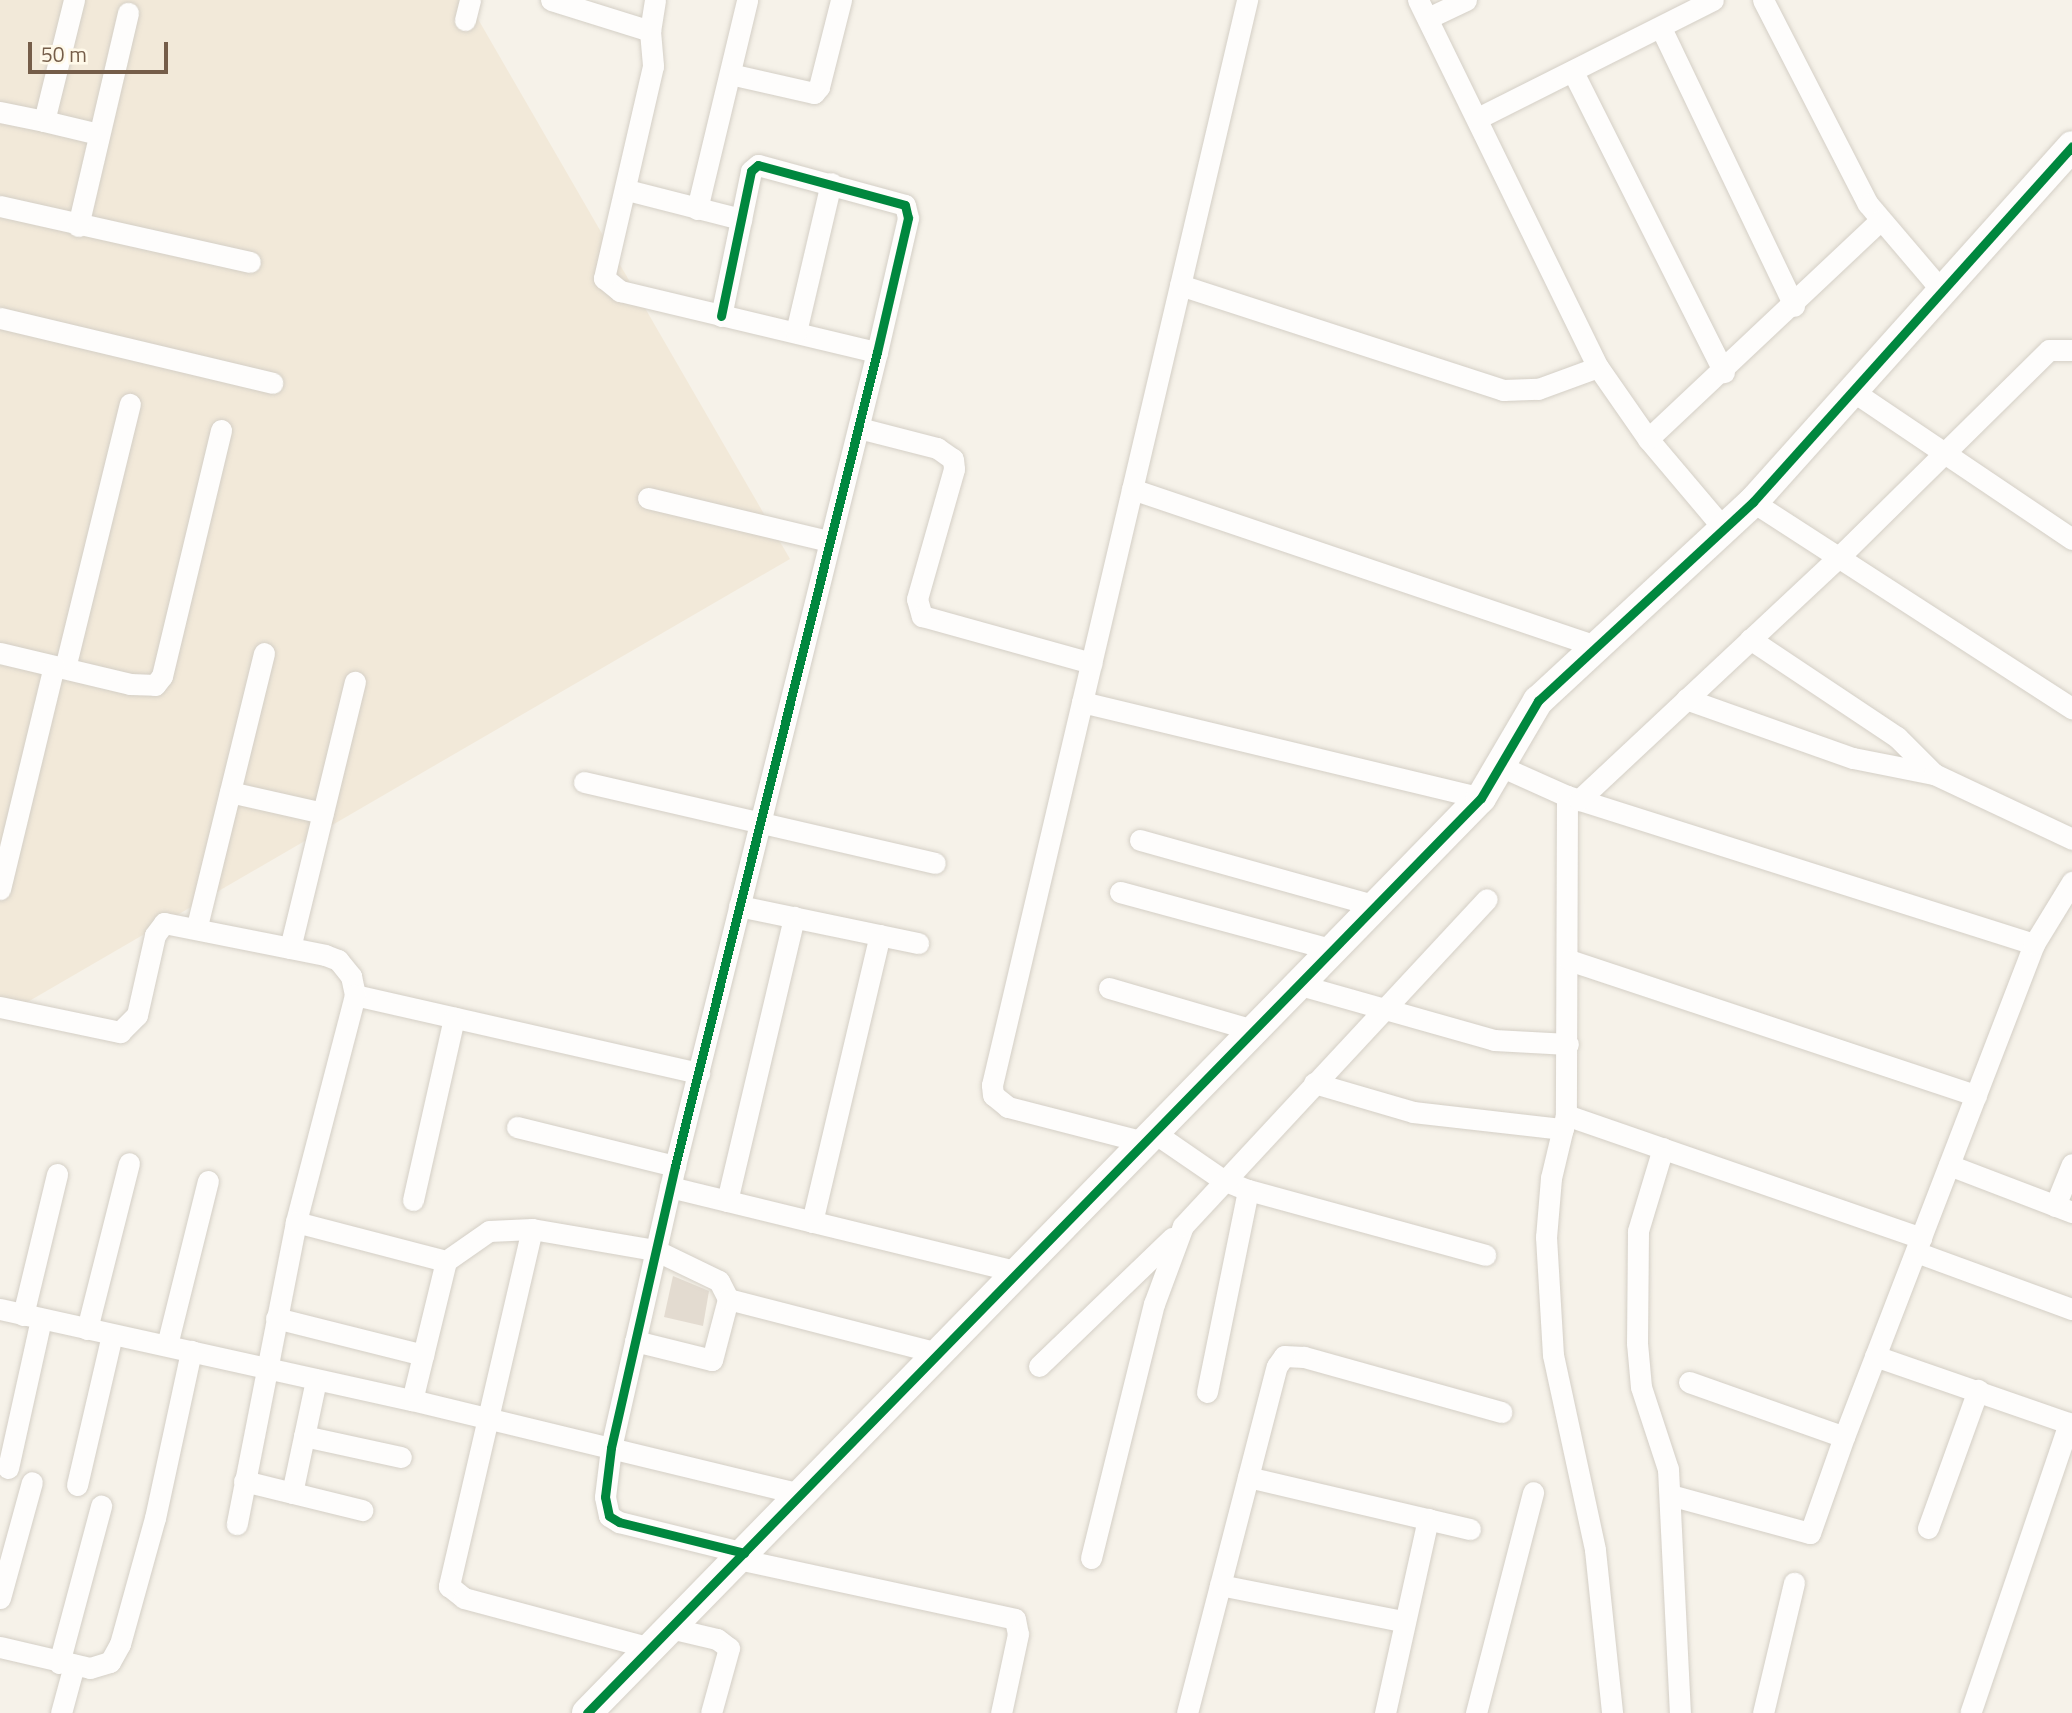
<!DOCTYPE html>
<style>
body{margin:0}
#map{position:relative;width:2072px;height:1713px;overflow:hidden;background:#f6f2e9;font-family:"Titillium Web",sans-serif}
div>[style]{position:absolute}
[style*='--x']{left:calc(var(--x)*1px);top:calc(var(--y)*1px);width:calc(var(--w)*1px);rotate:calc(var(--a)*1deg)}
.residential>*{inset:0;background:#f2e9d9}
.building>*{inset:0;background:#e3dbd0}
.roads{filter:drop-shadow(0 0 2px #d4cfc6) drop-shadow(0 0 2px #d4cfc6)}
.street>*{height:21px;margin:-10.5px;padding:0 10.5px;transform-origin:10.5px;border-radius:10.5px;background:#fefdfc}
.secondary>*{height:30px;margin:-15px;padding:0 15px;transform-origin:15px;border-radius:15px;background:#fefdfc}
.cycleway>*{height:9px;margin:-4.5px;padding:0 4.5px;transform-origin:4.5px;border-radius:4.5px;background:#00873e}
span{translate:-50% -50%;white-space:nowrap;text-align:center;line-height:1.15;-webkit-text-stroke:7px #fff9e9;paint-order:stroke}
.scale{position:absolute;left:28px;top:42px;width:140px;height:32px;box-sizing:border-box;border:4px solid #755d49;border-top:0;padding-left:9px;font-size:21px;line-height:24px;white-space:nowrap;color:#755d49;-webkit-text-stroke:5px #fff9e9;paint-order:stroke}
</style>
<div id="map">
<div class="residential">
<i style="clip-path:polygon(0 0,467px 0,790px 559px,0 1018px)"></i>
</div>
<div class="building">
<i style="clip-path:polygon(673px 1276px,709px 1291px,703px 1326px,664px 1317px)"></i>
</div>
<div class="roads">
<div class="street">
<i style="--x:551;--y:0;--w:104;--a:17.4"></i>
<i style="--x:655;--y:0;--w:31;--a:99"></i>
<i style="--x:650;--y:31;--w:35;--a:85"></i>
<i style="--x:653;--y:66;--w:218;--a:103"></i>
<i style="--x:604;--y:278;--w:21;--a:39"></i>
<i style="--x:620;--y:291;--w:264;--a:13.4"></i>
<i style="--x:1418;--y:0;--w:409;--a:63.9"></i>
<i style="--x:1598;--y:367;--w:88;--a:55.2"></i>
<i style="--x:1648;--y:439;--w:119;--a:49.8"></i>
<i style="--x:1763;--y:0;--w:229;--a:62.8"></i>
<i style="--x:1868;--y:204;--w:114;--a:49.6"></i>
<i style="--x:1428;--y:18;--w:42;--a:-25.3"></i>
<i style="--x:465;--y:20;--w:21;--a:-76"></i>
<i style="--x:1661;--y:28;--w:308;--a:64.4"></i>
<i style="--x:1573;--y:72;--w:336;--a:63.3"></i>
<i style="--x:730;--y:74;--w:86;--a:12.7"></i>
<i style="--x:814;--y:93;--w:8;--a:-50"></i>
<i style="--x:819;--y:87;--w:90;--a:-75.8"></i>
<i style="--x:0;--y:112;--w:45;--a:11.6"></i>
<i style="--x:44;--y:121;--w:125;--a:-76.1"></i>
<i style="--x:1478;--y:118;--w:263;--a:-26.7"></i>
<i style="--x:44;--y:121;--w:56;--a:13.5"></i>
<i style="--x:627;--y:190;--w:118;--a:14.3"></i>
<i style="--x:0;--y:206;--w:256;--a:12.6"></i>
<i style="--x:697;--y:209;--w:215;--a:-76.5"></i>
<i style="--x:78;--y:226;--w:219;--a:-76.8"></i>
<i style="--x:1180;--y:285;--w:340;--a:18"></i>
<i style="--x:1503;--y:390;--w:35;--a:-2"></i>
<i style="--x:1538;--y:389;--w:64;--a:-20.1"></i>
<i style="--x:721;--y:316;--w:148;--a:-78.3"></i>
<i style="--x:751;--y:171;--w:9;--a:-41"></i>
<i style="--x:758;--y:165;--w:152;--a:15.2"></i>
<i style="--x:905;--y:205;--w:13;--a:77"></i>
<i style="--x:908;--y:218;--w:138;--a:103"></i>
<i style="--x:877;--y:352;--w:839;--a:103.94"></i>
<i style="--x:675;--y:1166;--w:289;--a:102.8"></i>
<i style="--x:611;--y:1448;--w:49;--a:97"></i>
<i style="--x:605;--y:1497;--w:19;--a:78"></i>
<i style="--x:609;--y:1516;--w:12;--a:31"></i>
<i style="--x:619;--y:1522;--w:129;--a:13.9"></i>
<i style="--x:0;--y:318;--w:280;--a:13.4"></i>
<i style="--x:796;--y:332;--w:153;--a:-76.8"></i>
<i style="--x:1854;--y:392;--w:263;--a:34"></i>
<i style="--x:859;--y:428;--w:81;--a:14.4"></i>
<i style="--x:937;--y:448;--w:19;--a:35"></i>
<i style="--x:953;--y:459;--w:10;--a:84"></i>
<i style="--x:954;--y:469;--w:135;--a:105.9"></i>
<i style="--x:917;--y:599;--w:18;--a:74"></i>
<i style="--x:922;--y:616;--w:176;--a:15.5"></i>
<i style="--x:1648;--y:439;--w:319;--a:-43.3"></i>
<i style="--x:1132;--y:489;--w:490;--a:18.7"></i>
<i style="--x:648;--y:498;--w:186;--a:13.4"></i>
<i style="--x:1753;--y:502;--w:380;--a:32.9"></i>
<i style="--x:1750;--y:639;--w:177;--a:33.7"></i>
<i style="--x:1897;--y:737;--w:52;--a:45"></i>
<i style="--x:0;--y:653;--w:134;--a:13.4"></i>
<i style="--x:130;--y:684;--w:25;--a:2"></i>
<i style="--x:155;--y:685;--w:11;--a:-52"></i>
<i style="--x:162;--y:676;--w:253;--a:-76.5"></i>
<i style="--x:65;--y:668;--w:272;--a:-76.2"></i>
<i style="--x:1686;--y:699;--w:177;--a:19.5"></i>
<i style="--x:1853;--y:758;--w:83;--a:11.2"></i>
<i style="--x:1934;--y:774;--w:153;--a:25.2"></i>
<i style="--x:1082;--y:702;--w:410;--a:13.5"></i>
<i style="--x:1500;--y:766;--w:73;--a:24.1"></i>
<i style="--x:1567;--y:796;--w:490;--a:17.6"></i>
<i style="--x:584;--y:782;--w:360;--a:13"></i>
<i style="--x:230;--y:792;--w:95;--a:12.7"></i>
<i style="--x:1567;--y:796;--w:319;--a:90.2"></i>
<i style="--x:1566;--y:1115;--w:65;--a:103.4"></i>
<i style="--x:1551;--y:1178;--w:59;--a:94.8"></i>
<i style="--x:1546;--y:1237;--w:118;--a:86.6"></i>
<i style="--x:1553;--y:1355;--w:199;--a:77.8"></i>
<i style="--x:1595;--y:1550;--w:164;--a:84"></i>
<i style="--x:1579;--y:800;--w:359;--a:-43.1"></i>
<i style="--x:1841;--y:555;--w:292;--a:-44.6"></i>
<i style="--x:2049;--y:350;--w:23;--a:0"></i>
<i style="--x:1140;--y:840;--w:246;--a:15.6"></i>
<i style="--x:0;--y:889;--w:229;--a:-76.4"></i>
<i style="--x:1120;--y:892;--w:222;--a:15.2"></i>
<i style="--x:739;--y:906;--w:183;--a:11.7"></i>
<i style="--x:197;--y:926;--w:281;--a:-76.2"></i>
<i style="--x:290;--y:948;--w:274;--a:-76.3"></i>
<i style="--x:1569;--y:960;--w:429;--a:18.4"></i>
<i style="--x:1300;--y:985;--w:202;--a:15.8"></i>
<i style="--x:1494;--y:1040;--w:74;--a:3.1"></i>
<i style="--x:1109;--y:988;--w:153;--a:16.3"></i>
<i style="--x:355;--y:995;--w:353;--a:12.8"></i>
<i style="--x:0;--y:1007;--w:123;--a:11.8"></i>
<i style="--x:120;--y:1032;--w:24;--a:-45"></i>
<i style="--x:137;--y:1015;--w:82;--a:-77.3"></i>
<i style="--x:155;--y:935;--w:15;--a:-53"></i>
<i style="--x:164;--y:923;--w:164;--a:11.2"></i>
<i style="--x:325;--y:955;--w:14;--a:21"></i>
<i style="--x:338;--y:960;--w:21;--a:51"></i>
<i style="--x:351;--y:976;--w:19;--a:78"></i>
<i style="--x:355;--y:995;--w:235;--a:104.6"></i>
<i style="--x:296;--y:1222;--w:308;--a:101.1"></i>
<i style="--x:1314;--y:1083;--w:103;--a:16.3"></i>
<i style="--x:1413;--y:1112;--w:151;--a:6.5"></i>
<i style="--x:1566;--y:1115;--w:376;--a:19.1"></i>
<i style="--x:517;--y:1127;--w:163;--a:13.9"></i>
<i style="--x:1156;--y:1134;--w:81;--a:34.5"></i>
<i style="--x:1223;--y:1180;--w:27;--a:22"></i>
<i style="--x:1248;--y:1190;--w:246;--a:15.3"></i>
<i style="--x:1148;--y:1143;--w:145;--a:-165.6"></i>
<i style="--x:1008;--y:1107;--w:19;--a:-141"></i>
<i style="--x:993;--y:1095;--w:10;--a:-96"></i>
<i style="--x:992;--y:1085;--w:1115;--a:-76.77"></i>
<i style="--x:1663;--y:1148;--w:87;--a:106.8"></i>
<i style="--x:1638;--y:1231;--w:112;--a:90.5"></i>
<i style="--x:1637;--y:1343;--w:44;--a:84.8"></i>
<i style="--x:1641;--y:1387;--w:86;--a:71.8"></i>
<i style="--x:1668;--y:1469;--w:244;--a:87.2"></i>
<i style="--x:1949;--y:1165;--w:132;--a:20.9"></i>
<i style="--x:670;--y:1187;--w:359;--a:13.7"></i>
<i style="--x:413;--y:1200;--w:187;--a:-77.3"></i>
<i style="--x:727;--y:1201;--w:292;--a:-76.7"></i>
<i style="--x:2055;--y:1206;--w:45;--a:-68"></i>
<i style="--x:296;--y:1222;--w:155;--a:14.6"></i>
<i style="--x:446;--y:1261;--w:143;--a:103.7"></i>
<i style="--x:812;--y:1222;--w:295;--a:-76.7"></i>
<i style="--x:532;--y:1229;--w:367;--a:103.1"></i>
<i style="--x:449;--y:1586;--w:19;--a:39"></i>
<i style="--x:464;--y:1598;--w:194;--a:15"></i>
<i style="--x:1916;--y:1252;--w:166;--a:20.1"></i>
<i style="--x:446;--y:1261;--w:52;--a:-34.9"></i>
<i style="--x:489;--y:1231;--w:43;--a:-2.7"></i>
<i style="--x:532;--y:1229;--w:125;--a:9.7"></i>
<i style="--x:655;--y:1250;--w:71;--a:25.8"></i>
<i style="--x:719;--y:1281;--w:20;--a:63"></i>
<i style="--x:0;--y:1309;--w:422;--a:12.5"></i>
<i style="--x:412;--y:1400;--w:401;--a:13.6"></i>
<i style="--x:23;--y:1315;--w:145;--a:-76.4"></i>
<i style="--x:276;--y:1318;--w:152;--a:14.1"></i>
<i style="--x:87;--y:1329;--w:171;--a:-75.8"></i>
<i style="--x:635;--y:1341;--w:79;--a:13.9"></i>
<i style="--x:712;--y:1360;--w:63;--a:-75.3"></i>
<i style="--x:728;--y:1299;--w:218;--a:14.4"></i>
<i style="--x:167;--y:1345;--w:169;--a:-76"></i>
<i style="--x:1875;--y:1356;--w:205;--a:19.1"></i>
<i style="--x:2069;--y:1423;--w:306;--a:108.8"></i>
<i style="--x:1039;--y:1366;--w:185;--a:-43.9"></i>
<i style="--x:1689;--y:1382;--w:164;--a:19.5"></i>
<i style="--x:1844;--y:1437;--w:528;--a:-68.92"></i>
<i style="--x:2034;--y:944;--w:73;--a:-58.5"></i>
<i style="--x:1207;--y:1392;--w:206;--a:-78.5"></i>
<i style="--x:304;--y:1436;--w:99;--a:12.2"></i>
<i style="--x:8;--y:1468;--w:153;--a:-77.5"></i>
<i style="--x:1248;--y:1477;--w:228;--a:13.2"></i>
<i style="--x:244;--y:1481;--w:122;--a:13.8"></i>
<i style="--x:77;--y:1485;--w:154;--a:-76.9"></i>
<i style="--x:292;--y:1493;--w:116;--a:-78"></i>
<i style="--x:1670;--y:1495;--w:145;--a:15.2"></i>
<i style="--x:1810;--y:1533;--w:102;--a:-70.5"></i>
<i style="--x:1928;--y:1528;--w:147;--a:-70.1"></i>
<i style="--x:1091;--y:1558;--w:262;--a:-76.1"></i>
<i style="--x:1154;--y:1304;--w:83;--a:-69.6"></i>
<i style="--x:1183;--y:1226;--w:446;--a:-47.1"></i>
<i style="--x:738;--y:1559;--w:283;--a:12.2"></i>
<i style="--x:1015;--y:1619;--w:15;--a:79"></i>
<i style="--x:1018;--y:1634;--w:81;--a:102.1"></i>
<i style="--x:1220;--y:1585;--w:186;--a:11.2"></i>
<i style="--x:0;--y:1598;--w:120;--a:-74.6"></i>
<i style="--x:670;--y:1628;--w:48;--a:13.2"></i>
<i style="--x:717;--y:1639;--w:15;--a:37"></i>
<i style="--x:729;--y:1648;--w:67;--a:105.5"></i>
<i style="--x:0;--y:1647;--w:92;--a:13.1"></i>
<i style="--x:90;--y:1668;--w:21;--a:-17"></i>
<i style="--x:110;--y:1662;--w:21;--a:-61"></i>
<i style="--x:120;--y:1644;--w:131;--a:-74.5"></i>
<i style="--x:155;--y:1518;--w:171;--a:-77.8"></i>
<i style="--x:59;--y:1663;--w:163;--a:-75"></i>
<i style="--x:61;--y:1713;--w:50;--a:-74.8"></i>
<i style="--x:1187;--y:1713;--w:358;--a:-75.5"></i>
<i style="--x:1277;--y:1366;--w:12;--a:-55"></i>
<i style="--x:1284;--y:1356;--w:20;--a:3"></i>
<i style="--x:1304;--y:1357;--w:205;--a:15.6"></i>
<i style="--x:1385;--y:1713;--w:199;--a:-77.5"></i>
<i style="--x:1476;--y:1713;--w:228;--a:-75.5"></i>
<i style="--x:1763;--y:1713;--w:134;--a:-76.6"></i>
</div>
<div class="secondary">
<i style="--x:587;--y:1713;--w:1279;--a:-45.67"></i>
<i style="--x:1481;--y:798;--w:113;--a:-59.6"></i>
<i style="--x:1538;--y:701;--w:293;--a:-42.8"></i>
<i style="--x:1753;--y:502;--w:478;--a:-48.1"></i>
</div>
</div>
<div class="cycleway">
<i style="--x:721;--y:316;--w:148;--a:-78.3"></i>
<i style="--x:751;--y:171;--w:9;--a:-41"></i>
<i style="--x:758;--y:165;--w:152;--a:15.2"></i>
<i style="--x:905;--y:205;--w:13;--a:77"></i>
<i style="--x:908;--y:218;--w:138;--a:103"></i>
<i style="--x:877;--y:352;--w:839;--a:103.94"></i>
<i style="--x:675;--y:1166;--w:289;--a:102.8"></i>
<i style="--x:611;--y:1448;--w:49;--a:97"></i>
<i style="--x:605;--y:1497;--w:19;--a:78"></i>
<i style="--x:609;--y:1516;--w:12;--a:31"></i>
<i style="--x:619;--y:1522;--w:129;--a:13.9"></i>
<i style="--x:587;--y:1713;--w:1279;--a:-45.67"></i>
<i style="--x:1481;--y:798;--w:113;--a:-59.6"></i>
<i style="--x:1538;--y:701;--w:293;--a:-42.8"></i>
<i style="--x:1753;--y:502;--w:478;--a:-48.1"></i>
</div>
<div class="scale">50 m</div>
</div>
